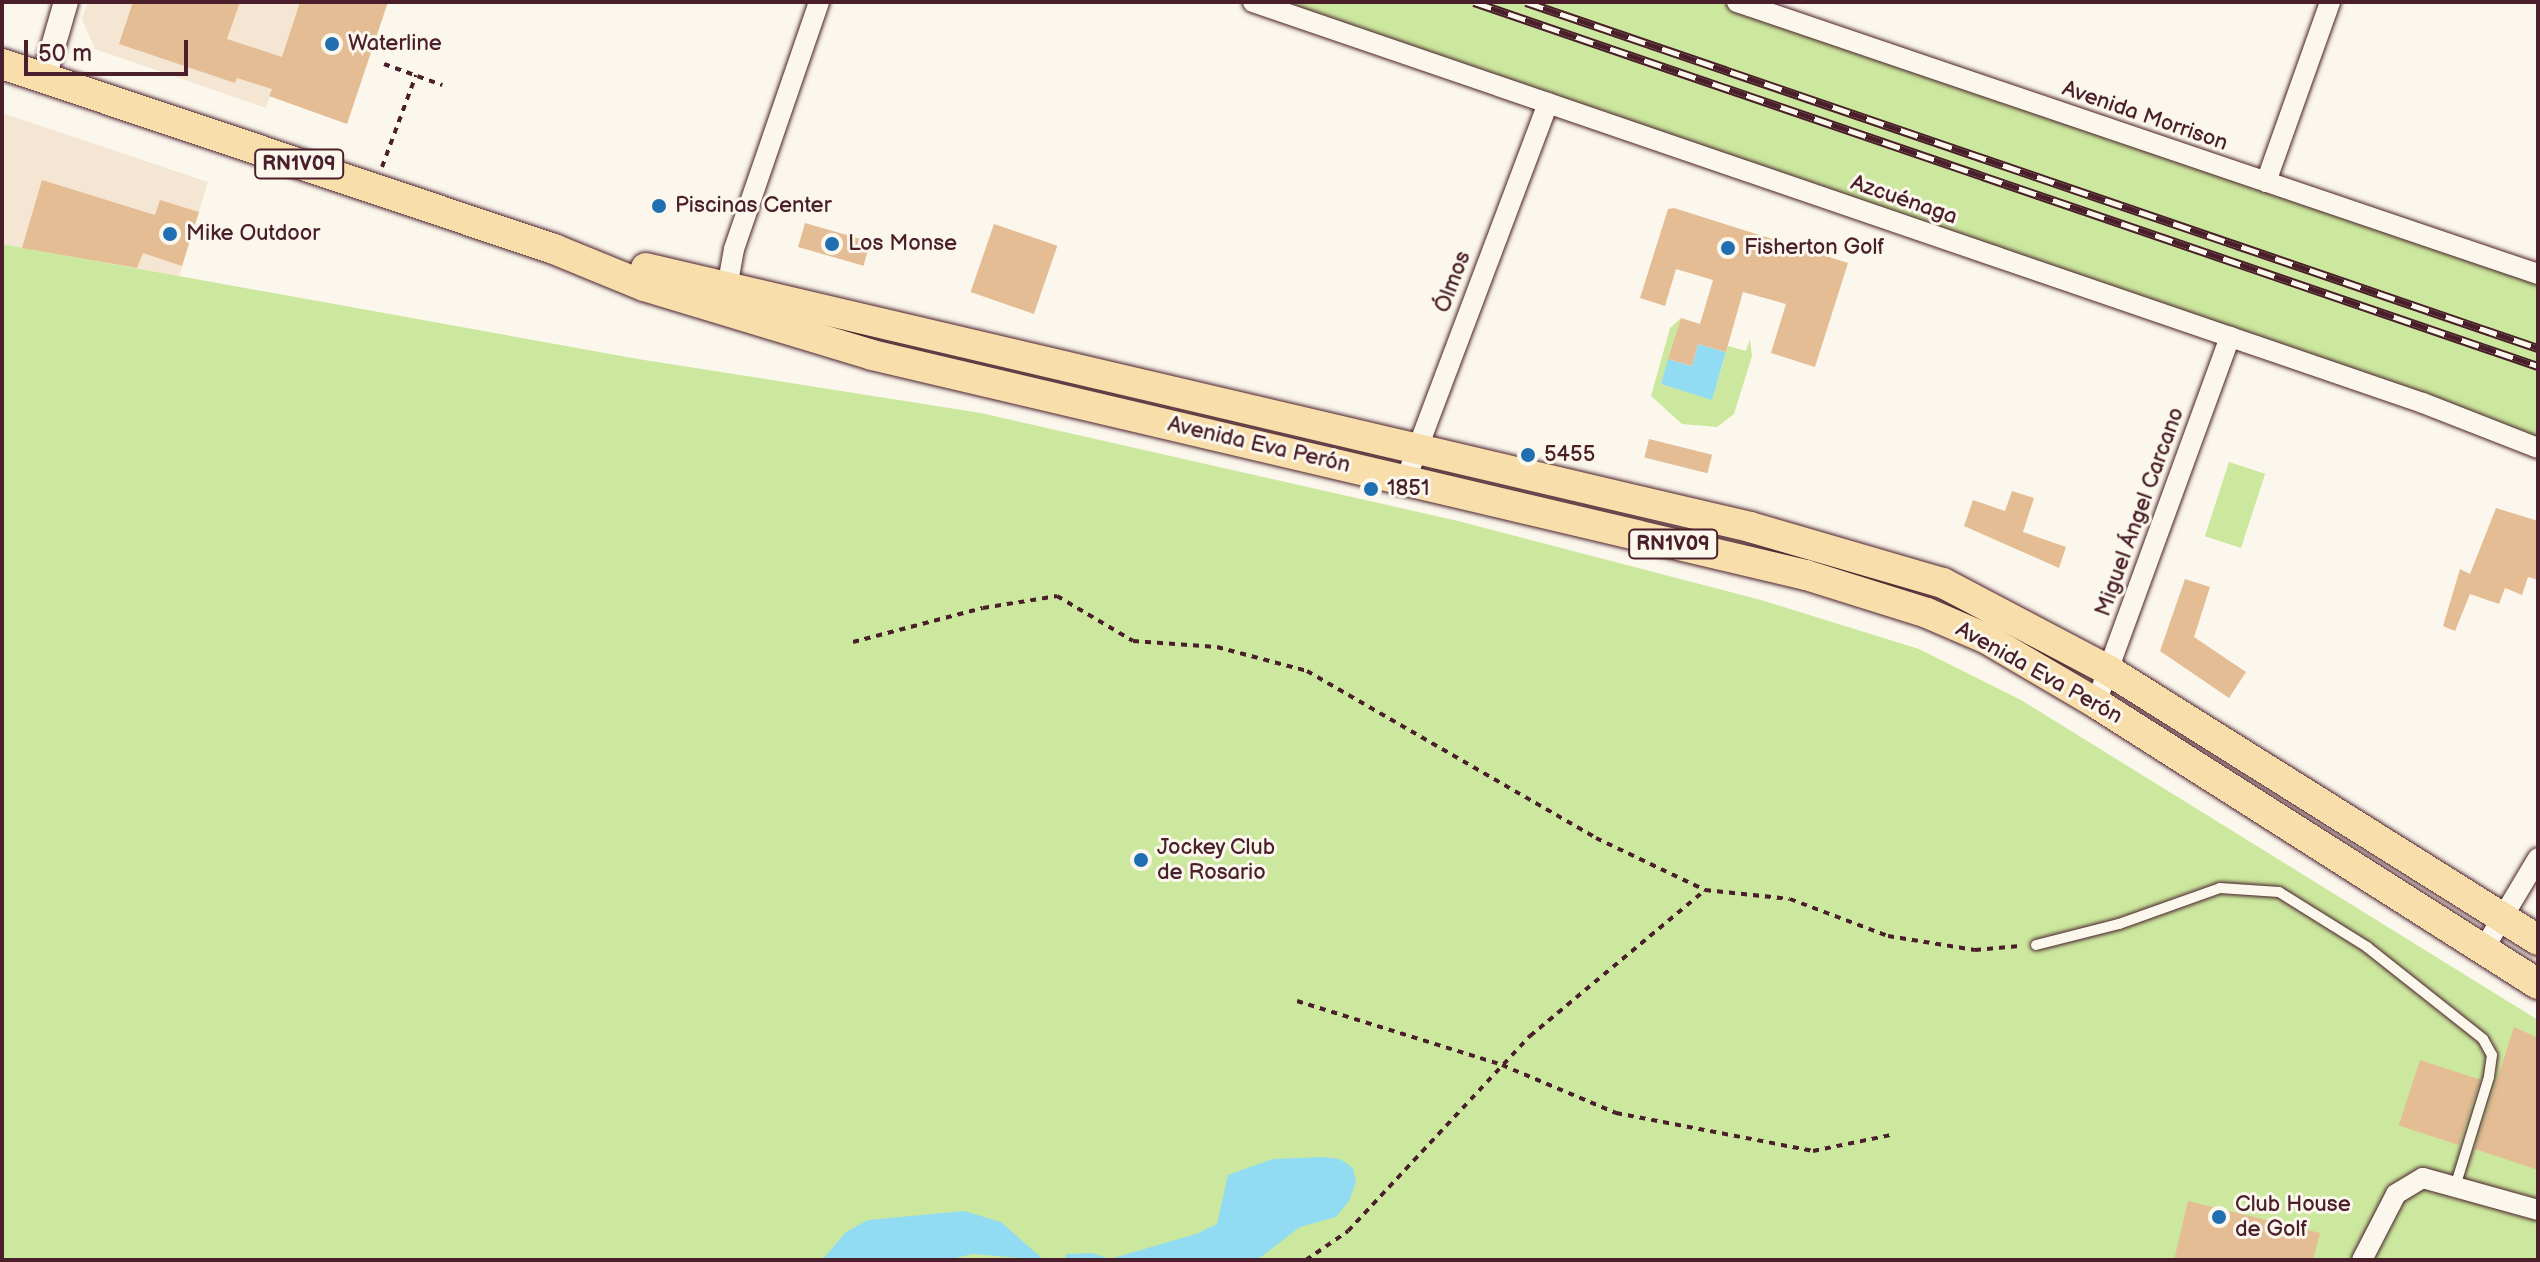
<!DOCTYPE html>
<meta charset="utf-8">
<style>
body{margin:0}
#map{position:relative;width:2540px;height:1262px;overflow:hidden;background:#fbf7ec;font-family:"Balsamiq Sans",sans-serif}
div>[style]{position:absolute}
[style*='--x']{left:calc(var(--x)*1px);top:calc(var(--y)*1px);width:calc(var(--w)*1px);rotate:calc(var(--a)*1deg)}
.built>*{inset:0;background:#f4e6d2}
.green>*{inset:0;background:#cce89e;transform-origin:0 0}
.water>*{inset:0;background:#92dcf3}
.building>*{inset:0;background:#e4bd94;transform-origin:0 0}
.path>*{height:4px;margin-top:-2px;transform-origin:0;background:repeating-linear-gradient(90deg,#4a1f2b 0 6px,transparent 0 12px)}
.roads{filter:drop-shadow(0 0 2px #4a1f2b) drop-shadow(0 0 2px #4a1f2b)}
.service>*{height:10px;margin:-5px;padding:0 5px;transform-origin:5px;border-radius:5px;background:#fbf7ec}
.minor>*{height:20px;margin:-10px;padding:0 10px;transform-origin:10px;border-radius:10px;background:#fbf7ec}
.tertiary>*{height:24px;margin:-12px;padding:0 12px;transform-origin:12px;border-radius:12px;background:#fbf7ec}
.primary>*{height:30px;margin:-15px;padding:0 15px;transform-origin:15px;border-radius:15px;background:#f8deab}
.rail>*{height:9px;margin-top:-4.5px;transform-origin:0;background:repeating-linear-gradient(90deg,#fbf7ec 0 18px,#4a1f2b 0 36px);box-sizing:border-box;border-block:2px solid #4a1f2b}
.dots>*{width:22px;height:22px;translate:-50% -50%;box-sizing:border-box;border:4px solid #fbf7ec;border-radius:50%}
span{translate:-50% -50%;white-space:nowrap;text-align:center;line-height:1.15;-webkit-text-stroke:6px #fbf7ec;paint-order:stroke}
.shield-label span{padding:2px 6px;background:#fbf7ec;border:2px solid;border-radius:6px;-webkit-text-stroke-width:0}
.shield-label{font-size:20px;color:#4a1f2b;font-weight:700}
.poi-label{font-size:22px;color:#4a1f2b}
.left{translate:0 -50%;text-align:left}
.street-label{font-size:22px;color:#4a1f2b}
.frame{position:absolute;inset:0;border:4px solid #4a1f2b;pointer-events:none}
.scale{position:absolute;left:24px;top:40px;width:164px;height:36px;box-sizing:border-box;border:4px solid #4a1f2b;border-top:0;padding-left:10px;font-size:24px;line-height:28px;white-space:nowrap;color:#4a1f2b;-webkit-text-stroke:6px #fbf7ec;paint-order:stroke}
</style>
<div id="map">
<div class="built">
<i style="clip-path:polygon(88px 2px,300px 2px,266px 108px,95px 49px,82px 19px)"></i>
<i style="clip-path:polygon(2px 113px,208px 182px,179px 276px,2px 244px)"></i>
</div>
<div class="green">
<i style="clip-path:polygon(1253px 2px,1737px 2px,2538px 274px,2538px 448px)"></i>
<i style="clip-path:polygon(2px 244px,638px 359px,981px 413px,1458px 521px,1761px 600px,1919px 649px,2021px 700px,2538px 1020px,2538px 1260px,2px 1260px)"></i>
<i style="clip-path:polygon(1681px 318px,1661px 384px,1712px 399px,1728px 346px,1746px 351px,1750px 339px,1752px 356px,1734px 414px,1717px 427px,1682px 424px,1651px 396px,1670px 328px)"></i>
<i style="left:2229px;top:462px;width:38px;height:78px;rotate:18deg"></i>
</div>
<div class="water">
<i style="clip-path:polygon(1698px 344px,1726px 352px,1712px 400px,1661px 384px,1668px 359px,1692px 366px)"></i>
<i style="clip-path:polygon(1322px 1157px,1340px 1159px,1353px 1168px,1356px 1182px,1349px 1201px,1336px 1217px,1300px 1227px,1257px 1260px,1064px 1260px,1067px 1254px,1092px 1253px,1110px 1259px,1196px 1234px,1217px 1224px,1228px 1175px,1273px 1159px)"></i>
<i style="clip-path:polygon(964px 1211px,1001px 1222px,1044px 1260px,973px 1254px,946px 1260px,822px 1260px,846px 1232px,868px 1220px)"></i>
</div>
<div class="building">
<i style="clip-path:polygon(133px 2px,240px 2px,227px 39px,282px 57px,300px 2px,388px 2px,347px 124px,269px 96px,272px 89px,237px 78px,235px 83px,119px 44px)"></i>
<i style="clip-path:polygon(42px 180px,155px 215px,160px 200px,199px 212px,182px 266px,143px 253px,137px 268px,22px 248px)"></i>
<i style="clip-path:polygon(1674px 208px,1848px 263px,1815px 367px,1771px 353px,1786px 304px,1743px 292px,1726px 352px,1698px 344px,1692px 366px,1668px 359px,1681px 318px,1700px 324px,1713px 280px,1676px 269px,1665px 306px,1640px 298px,1668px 209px)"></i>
<i style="left:805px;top:223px;width:68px;height:25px;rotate:16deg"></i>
<i style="left:994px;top:224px;width:67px;height:72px;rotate:19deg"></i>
<i style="left:1649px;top:439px;width:65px;height:19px;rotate:14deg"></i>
<i style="clip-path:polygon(2012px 491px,2034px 498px,2023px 532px,2066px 547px,2059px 568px,1964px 526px,1973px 500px,2005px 511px)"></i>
<i style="clip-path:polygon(2496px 508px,2538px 521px,2538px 580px,2528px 577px,2522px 595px,2505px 588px,2499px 604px,2470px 594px,2455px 631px,2443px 626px,2460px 569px,2470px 574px)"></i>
<i style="clip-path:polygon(2185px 579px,2210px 587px,2194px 637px,2246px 672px,2229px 698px,2160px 651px)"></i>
<i style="clip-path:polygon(2514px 1027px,2538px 1038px,2538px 1170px,2475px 1149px)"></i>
<i style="left:2420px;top:1060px;width:63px;height:69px;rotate:18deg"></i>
<i style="clip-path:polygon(2188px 1201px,2320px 1233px,2313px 1260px,2174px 1260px)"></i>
</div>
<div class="path">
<i style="--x:384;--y:64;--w:62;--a:19.9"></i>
<i style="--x:382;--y:167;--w:98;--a:-69.7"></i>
<i style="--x:853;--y:642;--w:134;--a:-14.7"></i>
<i style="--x:983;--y:608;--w:75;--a:-9.2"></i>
<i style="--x:1057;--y:596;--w:88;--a:30.6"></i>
<i style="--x:1133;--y:641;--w:84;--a:4.1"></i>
<i style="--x:1217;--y:647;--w:93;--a:14.9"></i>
<i style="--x:1307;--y:671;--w:334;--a:30"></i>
<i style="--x:1596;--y:838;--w:121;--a:25.5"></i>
<i style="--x:1297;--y:1001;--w:215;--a:17.3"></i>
<i style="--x:1502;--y:1065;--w:124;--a:22.8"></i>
<i style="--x:1616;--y:1113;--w:201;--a:10.9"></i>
<i style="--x:1813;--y:1151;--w:80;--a:-11.6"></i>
<i style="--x:1306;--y:1260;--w:51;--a:-34.6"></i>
<i style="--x:1348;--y:1231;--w:267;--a:-47"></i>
<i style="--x:1530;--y:1036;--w:228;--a:-39.8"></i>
<i style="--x:1705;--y:890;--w:85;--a:6"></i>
<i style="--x:1790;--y:899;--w:105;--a:20.7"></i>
<i style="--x:1888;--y:936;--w:88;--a:9.1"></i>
<i style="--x:1975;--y:950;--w:45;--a:-5.1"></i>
</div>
<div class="roads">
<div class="service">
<i style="--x:2036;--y:945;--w:86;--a:-14.2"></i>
<i style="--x:2119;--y:924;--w:107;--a:-19.6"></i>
<i style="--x:2220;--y:888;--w:59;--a:3.9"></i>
<i style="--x:2279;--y:892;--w:104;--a:32"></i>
<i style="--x:2367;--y:947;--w:148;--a:38.4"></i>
<i style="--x:2483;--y:1039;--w:18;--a:61"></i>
<i style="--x:2492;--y:1055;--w:22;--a:98"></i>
<i style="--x:2489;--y:1077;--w:115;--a:107.2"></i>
</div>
<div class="minor">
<i style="--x:1253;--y:2;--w:1237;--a:18.92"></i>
<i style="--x:2423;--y:403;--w:123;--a:21.4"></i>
<i style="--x:1737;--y:2;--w:846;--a:18.76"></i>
<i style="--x:2266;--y:182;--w:191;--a:-70.4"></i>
<i style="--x:725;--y:299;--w:51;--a:-79.8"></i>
<i style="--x:734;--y:249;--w:261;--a:-71"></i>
<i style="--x:1406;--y:479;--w:402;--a:-69.3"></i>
<i style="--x:2096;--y:703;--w:390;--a:-69.9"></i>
<i style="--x:2483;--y:950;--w:107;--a:-59.1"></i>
<i style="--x:2362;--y:1260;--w:74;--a:-62.7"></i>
<i style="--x:2396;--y:1194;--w:31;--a:-31"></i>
<i style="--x:2423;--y:1178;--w:119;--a:15.5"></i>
</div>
<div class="tertiary">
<i style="--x:44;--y:78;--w:79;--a:-73.9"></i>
</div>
<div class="primary">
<i style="--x:2;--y:64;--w:582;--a:18.53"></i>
<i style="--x:554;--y:249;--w:97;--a:22.3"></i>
<i style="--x:644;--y:286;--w:238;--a:16.8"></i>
<i style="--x:872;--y:355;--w:960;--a:13.25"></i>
<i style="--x:1806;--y:575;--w:127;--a:17.4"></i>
<i style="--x:1927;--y:613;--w:65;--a:23.4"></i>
<i style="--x:1987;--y:639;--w:126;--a:30.4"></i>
<i style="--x:2096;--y:703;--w:524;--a:32.45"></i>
<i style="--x:646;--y:268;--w:1134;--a:13.2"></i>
<i style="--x:1750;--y:527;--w:201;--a:16.2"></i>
<i style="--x:1943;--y:583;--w:187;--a:27.8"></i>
<i style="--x:2108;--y:670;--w:508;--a:32.12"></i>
</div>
</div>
<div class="rail">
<i style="--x:1474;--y:2;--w:1125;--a:18.89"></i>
<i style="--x:1526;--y:2;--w:1070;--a:18.88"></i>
</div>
<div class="dots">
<i style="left:332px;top:44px;background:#1f6fb2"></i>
<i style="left:659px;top:206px;background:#1f6fb2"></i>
<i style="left:170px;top:234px;background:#1f6fb2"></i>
<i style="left:832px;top:244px;background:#1f6fb2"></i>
<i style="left:1728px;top:248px;background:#1f6fb2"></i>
<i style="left:1528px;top:455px;background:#1f6fb2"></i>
<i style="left:1371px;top:489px;background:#1f6fb2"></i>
<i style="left:1141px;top:860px;background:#1f6fb2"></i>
<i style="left:2219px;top:1217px;background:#1f6fb2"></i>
</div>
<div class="shield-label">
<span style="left:299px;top:164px">RN1V09</span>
<span style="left:1673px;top:544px">RN1V09</span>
</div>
<div class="poi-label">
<span class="left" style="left:348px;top:44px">Waterline</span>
<span class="left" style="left:675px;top:206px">Piscinas Center</span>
<span class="left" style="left:186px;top:234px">Mike Outdoor</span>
<span class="left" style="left:848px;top:244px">Los Monse</span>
<span class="left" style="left:1744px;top:248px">Fisherton Golf</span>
<span class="left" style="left:1544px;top:455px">5455</span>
<span class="left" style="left:1387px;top:489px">1851</span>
<span class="left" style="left:1157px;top:860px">Jockey Club<br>de Rosario</span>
<span class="left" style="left:2235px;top:1217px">Club House<br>de Golf</span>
</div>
<div class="street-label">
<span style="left:2145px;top:116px;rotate:19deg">Avenida Morrison</span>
<span style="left:1904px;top:200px;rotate:19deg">Azcuénaga</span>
<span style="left:1453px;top:282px;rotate:-69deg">Ólmos</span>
<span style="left:1259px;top:445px;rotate:13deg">Avenida Eva Perón</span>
<span style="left:2140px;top:512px;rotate:-70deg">Miguel Ángel Carcano</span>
<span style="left:2039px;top:673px;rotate:29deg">Avenida Eva Perón</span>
</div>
<div class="frame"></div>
<div class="scale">50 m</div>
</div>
